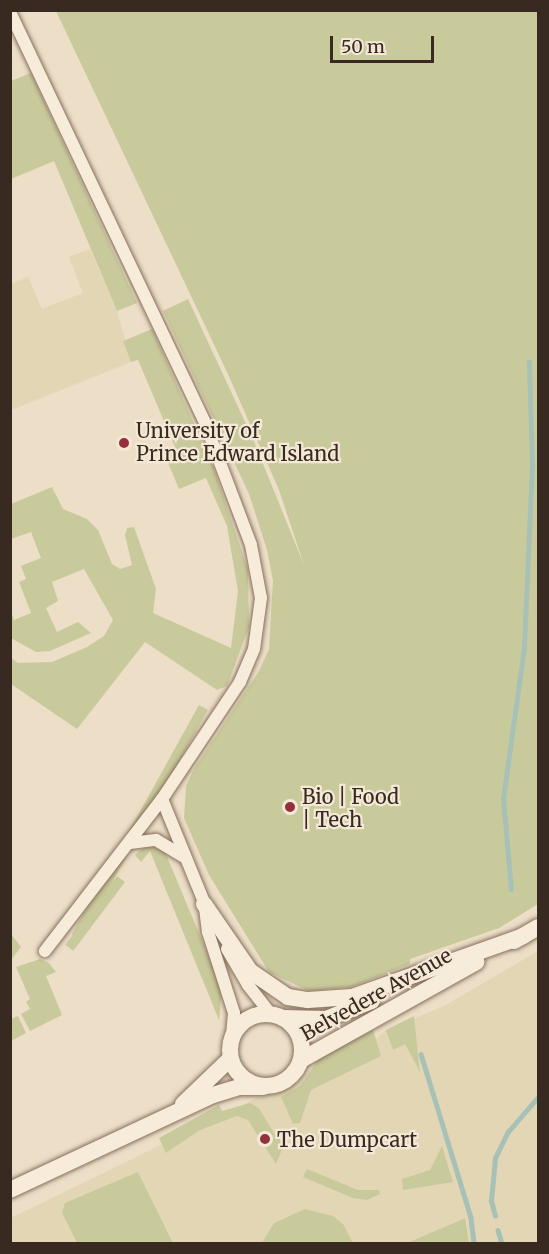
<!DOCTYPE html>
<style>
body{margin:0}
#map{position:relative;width:549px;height:1254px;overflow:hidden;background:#ecdec7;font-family:Merriweather,serif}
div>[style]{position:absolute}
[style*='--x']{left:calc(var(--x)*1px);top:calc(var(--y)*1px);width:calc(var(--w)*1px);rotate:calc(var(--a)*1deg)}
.farmland>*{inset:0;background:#e2d6b5}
.green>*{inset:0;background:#c9ca9b;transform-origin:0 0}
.stream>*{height:4.5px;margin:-2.25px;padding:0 2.25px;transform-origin:2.25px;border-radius:2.25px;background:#a8c1b7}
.roads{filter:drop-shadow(0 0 2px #87705d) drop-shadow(0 0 2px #87705d)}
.minor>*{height:12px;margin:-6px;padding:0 6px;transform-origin:6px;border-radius:6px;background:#f7ecda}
.secondary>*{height:16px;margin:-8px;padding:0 8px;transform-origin:8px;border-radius:8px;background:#f7ecda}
.secondary>.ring{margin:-8px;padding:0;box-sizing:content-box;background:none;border:16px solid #f7ecda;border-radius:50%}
.dots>*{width:16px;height:16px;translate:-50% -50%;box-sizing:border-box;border:3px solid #f4e9d6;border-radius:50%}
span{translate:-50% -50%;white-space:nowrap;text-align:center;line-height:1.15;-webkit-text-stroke:4.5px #f4e9d6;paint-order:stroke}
.poi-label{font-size:20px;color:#382a20}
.left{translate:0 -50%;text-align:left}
.street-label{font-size:20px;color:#382a20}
.frame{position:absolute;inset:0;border:12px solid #382a20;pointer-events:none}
.scale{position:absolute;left:330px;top:36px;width:104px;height:27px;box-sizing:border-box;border:3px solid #382a20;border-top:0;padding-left:8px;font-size:18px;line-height:21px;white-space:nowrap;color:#382a20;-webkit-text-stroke:4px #f4e9d6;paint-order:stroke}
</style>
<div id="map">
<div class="farmland">
<i style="clip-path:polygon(90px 249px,117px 311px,131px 362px,11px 410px,11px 284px,28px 277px,42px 309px,83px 293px,69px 257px)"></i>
<i style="clip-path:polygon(538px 951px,538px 1243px,469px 1243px,464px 1218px,407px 1243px,173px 1243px,138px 1172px,62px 1213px,77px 1243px,11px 1244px,11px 1218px,306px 1074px,319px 1059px,373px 1030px,376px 1039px,386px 1030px,444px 1006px)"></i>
</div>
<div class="green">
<i style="clip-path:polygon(56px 11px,538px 11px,538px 904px,499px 928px,410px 959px,410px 964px,351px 987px,309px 991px,269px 972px,209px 875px,184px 818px,186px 786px,194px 769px,259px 671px,269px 649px,273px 581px,267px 550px,249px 494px,163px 311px,188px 299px,253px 439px,304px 565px,279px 490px,227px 372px)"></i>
<i style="clip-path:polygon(31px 73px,137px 303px,117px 311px,54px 161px,11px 179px,11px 81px)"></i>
<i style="clip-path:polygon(152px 329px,214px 469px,248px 570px,249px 627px,227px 686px,217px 690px,145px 642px,77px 729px,11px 684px,11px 658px,18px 663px,52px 662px,87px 647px,104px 636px,113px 620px,84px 569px,52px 582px,58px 601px,46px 608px,57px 632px,78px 622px,91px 633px,50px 651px,36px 652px,11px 638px,11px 612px,14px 620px,31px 613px,19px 582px,26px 579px,21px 566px,41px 558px,31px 532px,11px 539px,11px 504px,52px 487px,63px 509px,87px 519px,98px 530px,112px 564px,120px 569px,132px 565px,125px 535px,127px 528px,134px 527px,156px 589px,153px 613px,231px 648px,238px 591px,227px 526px,206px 478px,179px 489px,164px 453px,175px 447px,138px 360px,131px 362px,123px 341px)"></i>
<i style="left:199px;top:705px;width:10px;height:262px;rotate:29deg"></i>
<i style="clip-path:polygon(155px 845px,165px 852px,222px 988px,219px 1020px,150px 851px,141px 862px,135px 855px,145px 846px)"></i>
<i style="left:117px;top:876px;width:10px;height:86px;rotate:37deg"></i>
<i style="clip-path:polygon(11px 934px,21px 947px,11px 960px)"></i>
<i style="clip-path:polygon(40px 959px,49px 963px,56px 972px,46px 976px,62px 1015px,30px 1031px,21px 1014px,30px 1009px,26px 1002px,30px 999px,16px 967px)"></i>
<i style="clip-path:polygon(18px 1016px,26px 1033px,11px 1041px,11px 1019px)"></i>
<i style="clip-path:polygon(414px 1016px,420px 1072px,405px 1044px,393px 1050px,386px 1030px)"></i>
<i style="clip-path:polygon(373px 1030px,381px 1056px,311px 1090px,300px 1123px,293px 1124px,281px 1097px,300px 1086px,319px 1059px)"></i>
<i style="clip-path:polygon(250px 1103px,259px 1108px,277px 1138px,288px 1135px,276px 1164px,248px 1120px,237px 1116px,200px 1130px,166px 1153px,159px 1138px,219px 1105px,222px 1111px)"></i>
<i style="clip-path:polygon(442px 1146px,453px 1182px,403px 1190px,402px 1179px,430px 1170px)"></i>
<i style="clip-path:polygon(307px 1169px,358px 1190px,379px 1190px,380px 1194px,367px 1200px,353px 1198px,303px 1177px)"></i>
<i style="clip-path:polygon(138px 1172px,173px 1243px,77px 1243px,62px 1213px,65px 1203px)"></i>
<i style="clip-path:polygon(305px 1209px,333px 1216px,343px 1224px,353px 1243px,262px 1243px,274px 1223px)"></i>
<i style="clip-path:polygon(465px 1218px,469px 1243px,407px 1243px)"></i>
</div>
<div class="stream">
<i style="--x:511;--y:890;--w:91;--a:-95"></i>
<i style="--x:503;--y:799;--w:153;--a:-82.1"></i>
<i style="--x:524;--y:647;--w:181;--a:-87.5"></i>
<i style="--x:532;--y:466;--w:104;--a:-91.7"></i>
<i style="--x:421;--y:1054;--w:171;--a:73"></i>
<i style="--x:471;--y:1218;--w:26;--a:83"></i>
<i style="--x:495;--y:1216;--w:16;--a:-105"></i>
<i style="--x:491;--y:1201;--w:43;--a:-84.7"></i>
<i style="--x:495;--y:1158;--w:28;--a:-64"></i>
<i style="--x:507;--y:1133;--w:48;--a:-49.3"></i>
<i style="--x:498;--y:1230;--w:15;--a:74"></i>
</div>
<div class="roads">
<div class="minor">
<i style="--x:10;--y:12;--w:455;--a:64.6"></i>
<i style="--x:205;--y:423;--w:130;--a:69.3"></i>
<i style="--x:251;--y:545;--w:54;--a:79.3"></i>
<i style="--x:261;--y:598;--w:51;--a:97.8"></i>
<i style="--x:254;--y:649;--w:36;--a:113"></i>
<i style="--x:240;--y:682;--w:141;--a:123.7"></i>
<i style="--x:162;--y:799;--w:192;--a:127.6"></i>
<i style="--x:162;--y:799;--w:119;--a:67.8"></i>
<i style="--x:130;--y:843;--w:26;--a:-7"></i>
<i style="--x:156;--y:840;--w:33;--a:31"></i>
<i style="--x:205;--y:908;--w:24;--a:83"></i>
<i style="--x:208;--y:932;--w:85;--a:72.2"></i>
<i style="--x:234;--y:1013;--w:21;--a:95"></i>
<i style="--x:227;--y:949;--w:42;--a:59.7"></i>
<i style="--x:248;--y:985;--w:37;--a:52"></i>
</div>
<div class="secondary">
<i style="--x:204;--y:904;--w:81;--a:55.5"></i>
<i style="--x:250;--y:971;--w:46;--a:34.4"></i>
<i style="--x:288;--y:997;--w:20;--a:9"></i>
<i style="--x:308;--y:1000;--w:44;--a:-3.9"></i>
<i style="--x:352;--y:997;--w:182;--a:-19.6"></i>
<i style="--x:514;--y:941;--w:28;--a:-30"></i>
<i class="ring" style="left:230px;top:1014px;width:56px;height:56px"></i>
<i style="--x:283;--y:1018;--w:43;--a:1.3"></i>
<i style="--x:326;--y:1019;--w:49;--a:-21.4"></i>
<i style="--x:301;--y:1060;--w:201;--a:-29.2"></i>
<i style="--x:183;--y:1104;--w:65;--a:-43.8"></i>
<i style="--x:10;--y:1190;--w:224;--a:-25.1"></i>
<i style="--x:213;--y:1095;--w:27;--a:-17"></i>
<i style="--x:239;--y:1087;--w:24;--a:0"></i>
</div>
</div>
<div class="dots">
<i style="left:124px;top:443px;background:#94303a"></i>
<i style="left:290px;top:807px;background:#94303a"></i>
<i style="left:265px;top:1139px;background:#94303a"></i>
</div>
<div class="poi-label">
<span class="left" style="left:136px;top:442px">University of<br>Prince Edward Island</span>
<span class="left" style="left:302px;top:808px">Bio | Food<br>| Tech</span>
<span class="left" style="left:277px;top:1139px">The Dumpcart</span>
</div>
<div class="street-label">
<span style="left:376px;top:994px;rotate:-29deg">Belvedere Avenue</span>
</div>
<div class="frame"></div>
<div class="scale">50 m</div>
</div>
